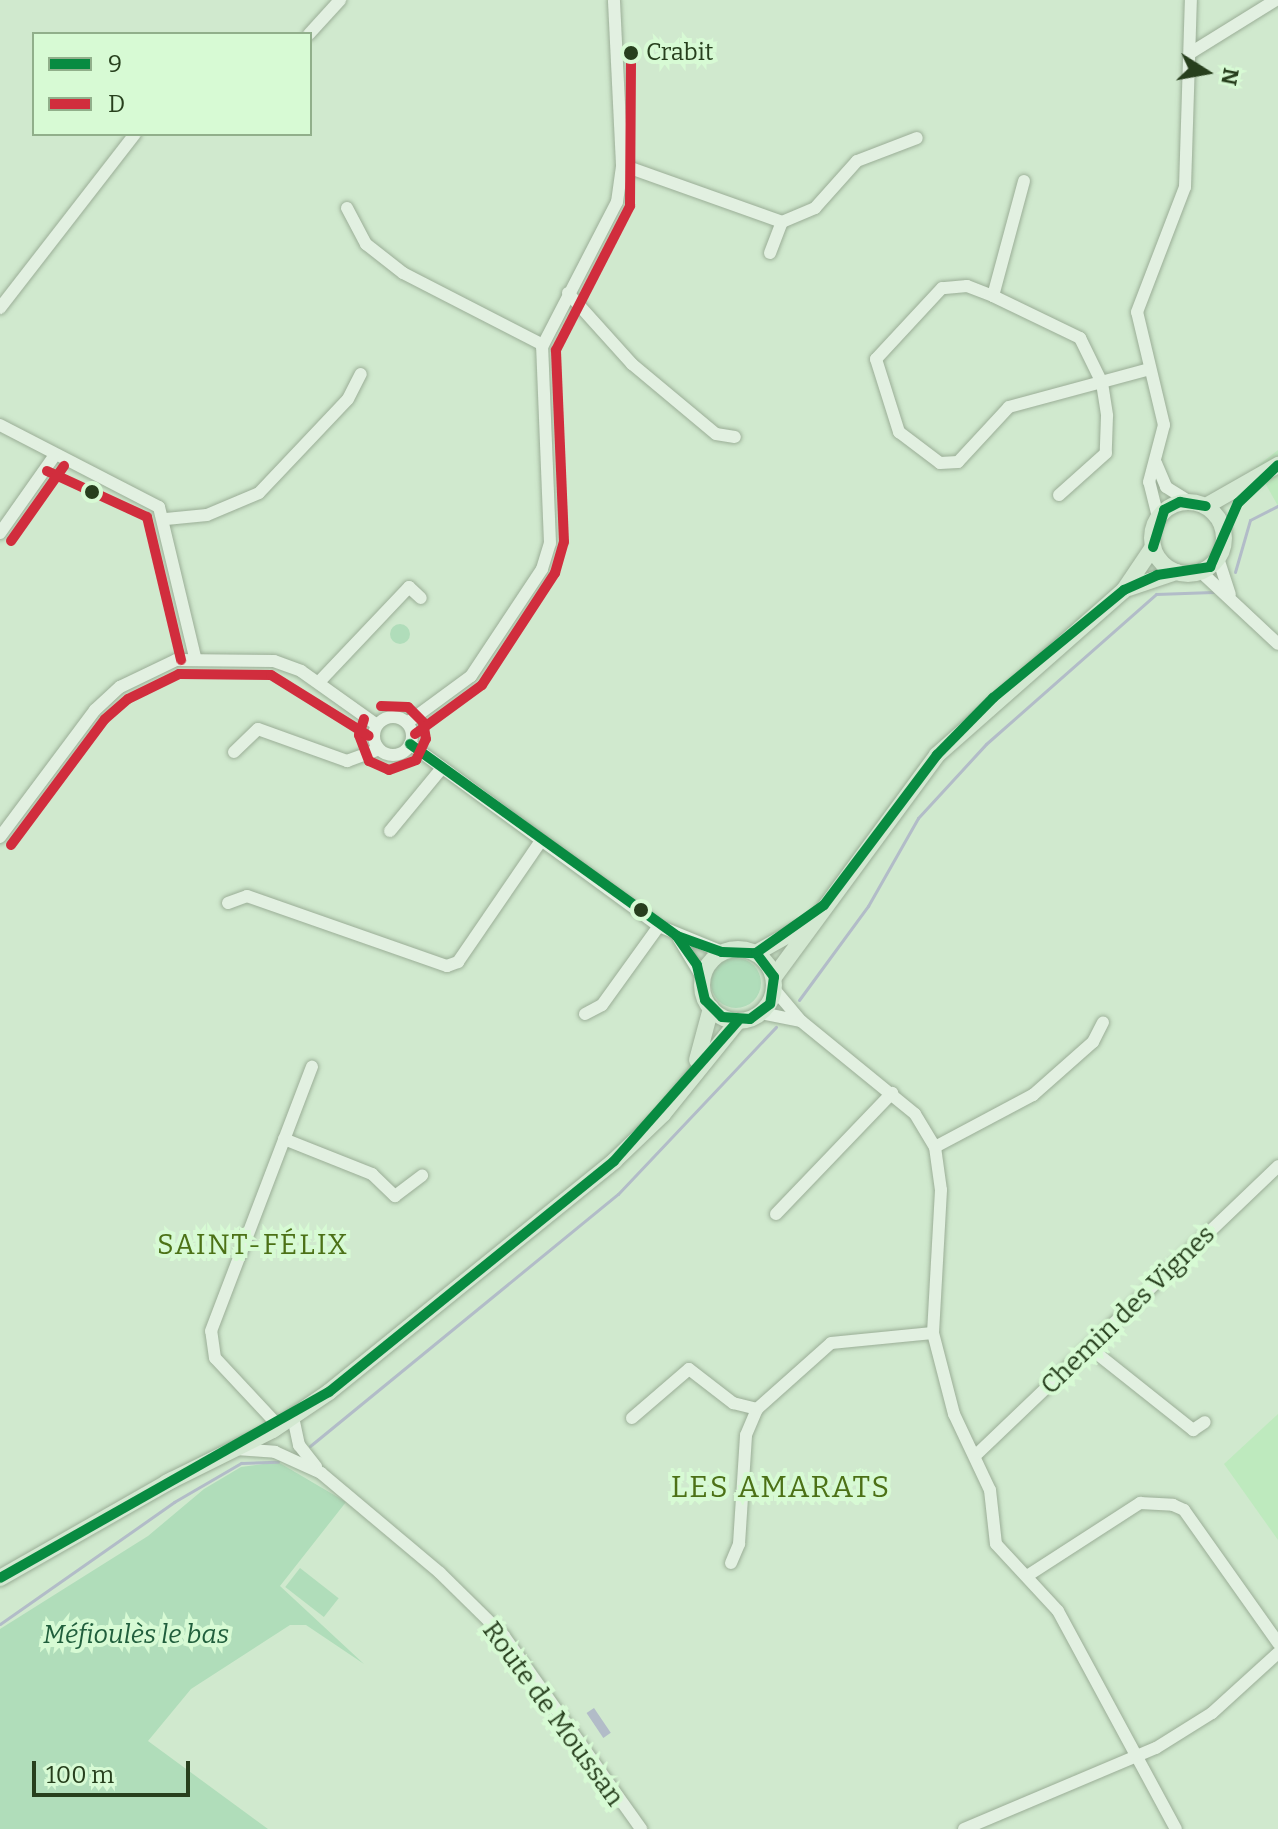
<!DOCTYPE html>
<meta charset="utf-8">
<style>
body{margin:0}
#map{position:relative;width:1278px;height:1829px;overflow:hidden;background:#d0e9ce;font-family:Bitter,serif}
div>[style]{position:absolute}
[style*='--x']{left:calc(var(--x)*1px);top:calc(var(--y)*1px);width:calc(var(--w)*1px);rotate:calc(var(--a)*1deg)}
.farmland>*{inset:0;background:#beeabe}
.green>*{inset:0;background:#b0ddba;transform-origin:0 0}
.round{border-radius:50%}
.water>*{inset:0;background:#b2bcc8;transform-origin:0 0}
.stream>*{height:3px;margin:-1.5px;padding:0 1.5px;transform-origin:1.5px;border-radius:1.5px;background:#b2bcc8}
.roads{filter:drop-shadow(0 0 2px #9bae97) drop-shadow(0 0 2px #9bae97)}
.minor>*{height:12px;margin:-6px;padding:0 6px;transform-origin:6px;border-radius:6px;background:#e2f0e1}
.minor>.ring{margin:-6px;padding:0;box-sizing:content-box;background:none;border:12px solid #e2f0e1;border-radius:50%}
.major>*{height:16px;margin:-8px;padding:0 8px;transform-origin:8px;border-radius:8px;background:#d3e8d1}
.major>.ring{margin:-8px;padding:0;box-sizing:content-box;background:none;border:16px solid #d3e8d1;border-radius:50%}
.bus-1>*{height:10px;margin:-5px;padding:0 5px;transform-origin:5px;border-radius:5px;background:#088b41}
.bus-2>*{height:10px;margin:-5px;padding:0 5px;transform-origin:5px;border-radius:5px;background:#d12d3d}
.dots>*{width:22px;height:22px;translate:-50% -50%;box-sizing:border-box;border:4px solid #d7fad4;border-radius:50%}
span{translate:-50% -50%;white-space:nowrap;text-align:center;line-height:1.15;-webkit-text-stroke:8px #d7fad4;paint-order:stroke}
.bus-label{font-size:24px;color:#273f1d}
.left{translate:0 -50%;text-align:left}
.street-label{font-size:26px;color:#273f1d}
.park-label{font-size:26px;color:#205e3c;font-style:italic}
.neighbourhood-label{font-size:28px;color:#4c7116;letter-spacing:2px}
.quarter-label{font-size:30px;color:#4c7116;letter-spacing:2px}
.legend{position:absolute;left:32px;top:32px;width:280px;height:104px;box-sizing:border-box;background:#d7fad4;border:2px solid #91af8b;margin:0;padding:10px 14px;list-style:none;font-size:24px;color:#273f1d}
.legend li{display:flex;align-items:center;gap:16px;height:40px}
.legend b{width:40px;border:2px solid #91af8b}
.north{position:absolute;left:1166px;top:32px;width:80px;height:80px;-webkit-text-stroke:6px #d7fad4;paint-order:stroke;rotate:101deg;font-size:22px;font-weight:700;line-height:32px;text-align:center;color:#273f1d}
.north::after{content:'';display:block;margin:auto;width:28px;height:36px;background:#273f1d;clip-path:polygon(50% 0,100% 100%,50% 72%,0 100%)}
.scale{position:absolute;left:32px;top:1761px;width:158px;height:36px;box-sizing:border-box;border:4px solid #273f1d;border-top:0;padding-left:10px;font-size:24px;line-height:28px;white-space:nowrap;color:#273f1d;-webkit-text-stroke:6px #d7fad4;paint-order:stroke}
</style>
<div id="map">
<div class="farmland">
<i style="clip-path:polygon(1278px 450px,1278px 506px,1256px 467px)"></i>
<i style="clip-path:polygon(1278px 1414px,1278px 1540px,1224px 1464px)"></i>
</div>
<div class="green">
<i class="round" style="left:390px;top:624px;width:20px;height:20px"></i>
<i class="round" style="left:711px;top:958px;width:50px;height:50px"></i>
<i style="clip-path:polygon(278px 1462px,346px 1502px,280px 1586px,364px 1664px,306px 1625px,290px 1625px,191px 1689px,148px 1741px,268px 1829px,0 1829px,0 1629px,148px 1536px,204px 1489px,241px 1467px)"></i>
<i style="left:300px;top:1568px;width:49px;height:24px;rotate:38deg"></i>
</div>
<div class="water">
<i style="left:594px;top:1708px;width:30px;height:9px;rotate:56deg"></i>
</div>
<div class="stream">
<i style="--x:1235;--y:572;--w:54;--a:-73.9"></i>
<i style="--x:1250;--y:520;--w:31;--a:-27"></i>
<i style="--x:799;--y:1000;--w:117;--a:-53.7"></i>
<i style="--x:868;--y:906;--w:101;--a:-60.4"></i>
<i style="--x:918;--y:818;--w:100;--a:-47.4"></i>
<i style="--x:986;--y:744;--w:227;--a:-41.4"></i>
<i style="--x:1156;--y:594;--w:57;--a:-2"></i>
<i style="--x:310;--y:1446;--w:398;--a:-39.3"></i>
<i style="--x:618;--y:1194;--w:230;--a:-46.6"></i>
<i style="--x:0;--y:1624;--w:213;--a:-35"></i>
<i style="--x:174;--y:1502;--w:78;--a:-30.2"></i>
<i style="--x:241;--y:1463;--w:37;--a:-2"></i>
</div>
<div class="roads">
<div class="minor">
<i style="--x:309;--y:34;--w:46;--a:-47.6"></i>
<i style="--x:1192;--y:52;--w:99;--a:-31.8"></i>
<i style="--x:622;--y:165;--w:170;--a:19.6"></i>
<i style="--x:782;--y:222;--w:36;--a:-23"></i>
<i style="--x:815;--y:208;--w:63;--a:-48.2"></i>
<i style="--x:857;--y:161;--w:64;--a:-21"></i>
<i style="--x:1024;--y:181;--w:119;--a:105.1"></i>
<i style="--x:993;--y:296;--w:97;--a:25.8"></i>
<i style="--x:1080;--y:338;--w:50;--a:63.9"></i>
<i style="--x:1102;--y:383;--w:33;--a:81"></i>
<i style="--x:1107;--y:416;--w:37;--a:92"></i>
<i style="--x:1106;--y:453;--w:63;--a:138.2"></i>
<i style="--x:347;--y:208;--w:41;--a:62.2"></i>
<i style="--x:366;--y:244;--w:47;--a:38.1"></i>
<i style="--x:403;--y:273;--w:157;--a:27.2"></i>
<i style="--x:770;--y:253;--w:33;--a:-69"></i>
<i style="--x:568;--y:293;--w:96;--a:48"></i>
<i style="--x:632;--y:364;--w:109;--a:39.8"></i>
<i style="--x:716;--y:434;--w:19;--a:9"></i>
<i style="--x:993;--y:296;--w:28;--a:-159"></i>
<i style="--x:967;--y:286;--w:25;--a:175"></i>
<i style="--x:942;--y:288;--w:97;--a:132.9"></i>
<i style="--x:876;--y:359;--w:77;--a:72.5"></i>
<i style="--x:899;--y:432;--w:51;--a:37.1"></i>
<i style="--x:940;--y:463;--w:18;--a:-3"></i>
<i style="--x:958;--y:462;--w:75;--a:-47.2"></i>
<i style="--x:1009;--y:407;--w:146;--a:-15.1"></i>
<i style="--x:0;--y:308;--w:220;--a:-52.2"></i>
<i style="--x:0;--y:425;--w:179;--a:27.3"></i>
<i style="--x:159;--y:507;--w:154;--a:76.5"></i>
<i style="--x:1156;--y:463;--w:26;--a:67"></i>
<i style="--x:1166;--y:487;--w:26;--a:32"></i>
<i style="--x:1158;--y:517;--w:36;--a:-104"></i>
<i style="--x:1149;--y:482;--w:59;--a:-75.3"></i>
<i style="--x:1164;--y:425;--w:116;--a:-103.4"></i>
<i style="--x:1137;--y:312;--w:134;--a:-69"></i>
<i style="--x:1185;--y:187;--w:187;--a:-88.2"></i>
<i style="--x:166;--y:519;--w:41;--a:-5.6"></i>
<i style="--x:207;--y:515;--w:56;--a:-22.9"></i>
<i style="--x:259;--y:493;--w:129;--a:-46.6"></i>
<i style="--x:348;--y:399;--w:28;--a:-63"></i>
<i style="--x:0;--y:533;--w:92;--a:-54.8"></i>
<i style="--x:1218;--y:558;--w:38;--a:72"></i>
<i style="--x:1201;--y:572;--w:105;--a:43.1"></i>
<i style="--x:319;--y:682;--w:131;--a:-46.5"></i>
<i style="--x:409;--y:587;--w:16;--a:43"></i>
<i class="ring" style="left:374px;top:717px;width:26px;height:26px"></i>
<i style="--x:407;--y:723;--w:79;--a:-36.3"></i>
<i style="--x:471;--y:676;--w:128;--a:-56.4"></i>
<i style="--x:542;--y:569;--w:27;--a:-73"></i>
<i style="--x:550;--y:543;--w:196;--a:-92.3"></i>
<i style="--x:542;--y:347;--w:163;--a:-62.7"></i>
<i style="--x:617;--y:202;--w:37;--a:-82"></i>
<i style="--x:622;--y:165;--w:165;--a:-92.8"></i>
<i style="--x:410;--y:744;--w:308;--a:36.2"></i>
<i style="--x:659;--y:926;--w:68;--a:22.4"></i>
<i style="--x:234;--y:752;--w:33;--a:-44"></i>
<i style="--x:258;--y:729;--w:95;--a:19.8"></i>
<i style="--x:347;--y:761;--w:33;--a:-20"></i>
<i style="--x:390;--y:831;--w:82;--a:-50.5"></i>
<i style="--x:0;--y:837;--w:159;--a:-53.2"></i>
<i style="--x:95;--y:710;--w:34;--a:-43"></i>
<i style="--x:120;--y:687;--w:62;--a:-25.7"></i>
<i style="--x:176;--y:660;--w:98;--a:0.6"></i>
<i style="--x:274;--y:661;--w:29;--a:20"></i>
<i style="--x:301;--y:671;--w:93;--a:35.4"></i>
<i style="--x:228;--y:903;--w:20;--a:-20"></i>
<i style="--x:247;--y:896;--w:212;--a:19.3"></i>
<i style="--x:447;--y:966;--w:12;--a:-20"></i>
<i style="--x:458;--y:962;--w:147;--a:-55.6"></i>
<i style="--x:679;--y:939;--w:44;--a:58.8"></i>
<i style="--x:761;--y:1013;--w:41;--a:11.3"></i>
<i style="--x:801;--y:1021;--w:42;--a:-130.2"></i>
<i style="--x:585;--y:1014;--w:19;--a:-28"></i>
<i style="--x:602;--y:1005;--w:97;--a:-54.2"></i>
<i style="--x:801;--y:1021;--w:147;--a:39.2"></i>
<i style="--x:915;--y:1114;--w:39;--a:59"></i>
<i style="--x:935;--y:1147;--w:43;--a:82.1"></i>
<i style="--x:941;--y:1190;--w:143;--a:93.2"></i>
<i style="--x:933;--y:1333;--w:84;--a:75.5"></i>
<i style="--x:954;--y:1414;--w:84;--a:64.7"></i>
<i style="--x:990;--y:1490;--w:54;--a:83.7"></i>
<i style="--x:996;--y:1544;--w:91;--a:47.2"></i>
<i style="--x:1058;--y:1611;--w:248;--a:61.6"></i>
<i style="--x:284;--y:1139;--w:95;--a:21.7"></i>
<i style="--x:372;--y:1174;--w:32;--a:44"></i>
<i style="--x:395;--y:1196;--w:34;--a:-37"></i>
<i style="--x:935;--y:1147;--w:111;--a:-28"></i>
<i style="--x:1033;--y:1095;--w:80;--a:-41.5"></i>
<i style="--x:1093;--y:1042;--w:22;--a:-63"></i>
<i style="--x:776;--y:1214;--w:168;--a:-46.2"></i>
<i style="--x:1090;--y:1348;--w:132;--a:38.5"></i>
<i style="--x:1193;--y:1430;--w:14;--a:-34"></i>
<i style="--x:293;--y:1417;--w:29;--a:78"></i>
<i style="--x:299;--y:1445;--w:28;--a:52"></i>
<i style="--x:632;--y:1418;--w:75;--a:-40.7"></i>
<i style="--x:689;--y:1369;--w:56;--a:37.7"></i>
<i style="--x:733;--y:1403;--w:25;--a:14"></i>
<i style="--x:274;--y:1421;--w:86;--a:-133.1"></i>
<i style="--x:215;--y:1358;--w:27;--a:-98"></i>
<i style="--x:211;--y:1331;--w:283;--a:-69.1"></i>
<i style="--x:236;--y:1449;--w:39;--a:4"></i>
<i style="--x:275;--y:1452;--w:51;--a:24.5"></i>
<i style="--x:321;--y:1473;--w:155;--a:40"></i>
<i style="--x:440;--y:1573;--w:90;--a:44.5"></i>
<i style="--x:504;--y:1636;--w:237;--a:54.6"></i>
<i style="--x:977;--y:1454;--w:417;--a:-43.7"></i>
<i style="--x:731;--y:1563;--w:21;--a:-67"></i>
<i style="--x:739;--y:1544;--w:109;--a:-86.3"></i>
<i style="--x:746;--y:1435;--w:28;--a:-67"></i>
<i style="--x:757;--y:1409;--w:99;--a:-41.7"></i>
<i style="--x:831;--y:1343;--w:102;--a:-5.6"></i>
<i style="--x:1027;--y:1576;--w:135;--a:-32.9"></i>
<i style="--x:1140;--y:1503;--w:33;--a:3"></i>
<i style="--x:1173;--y:1505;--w:12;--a:24"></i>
<i style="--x:1184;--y:1510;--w:163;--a:54.7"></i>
<i style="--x:964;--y:1829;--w:208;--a:-22.9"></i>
<i style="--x:1156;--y:1748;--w:66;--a:-32"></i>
<i style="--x:1212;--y:1713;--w:89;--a:-42.3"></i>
</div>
<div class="major">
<i class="ring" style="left:1152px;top:502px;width:56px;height:56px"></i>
<i style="--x:1206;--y:506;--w:83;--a:-29.7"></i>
<i style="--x:1129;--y:588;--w:50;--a:-18.8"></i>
<i class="ring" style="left:702px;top:949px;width:56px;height:56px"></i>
<i style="--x:756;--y:953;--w:49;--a:-29.2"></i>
<i style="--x:774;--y:977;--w:275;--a:-53.7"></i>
<i style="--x:937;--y:755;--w:249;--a:-41.4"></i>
<i style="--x:1124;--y:590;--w:52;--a:-56"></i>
<i style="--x:697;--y:1060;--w:54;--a:-74.9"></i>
<i style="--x:166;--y:1483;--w:119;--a:-26.4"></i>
<i style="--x:273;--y:1430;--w:68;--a:-34.2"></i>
<i style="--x:329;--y:1392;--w:367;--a:-39"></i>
<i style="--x:614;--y:1161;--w:68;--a:-43.8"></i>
<i style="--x:663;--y:1114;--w:119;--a:-51.1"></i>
<i style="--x:0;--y:1578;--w:198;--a:-29.7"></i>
</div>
</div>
<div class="bus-1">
<i style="--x:1153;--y:547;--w:39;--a:-73"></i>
<i style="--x:1164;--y:510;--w:18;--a:-27"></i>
<i style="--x:1180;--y:502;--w:26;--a:9"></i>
<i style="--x:410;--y:744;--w:329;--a:35.7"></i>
<i style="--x:677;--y:936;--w:48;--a:19.6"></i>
<i style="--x:722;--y:952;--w:34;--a:2"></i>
<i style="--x:756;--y:953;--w:30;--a:53"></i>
<i style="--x:774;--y:977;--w:27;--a:98"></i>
<i style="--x:770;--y:1004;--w:25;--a:143"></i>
<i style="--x:750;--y:1019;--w:28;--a:-176"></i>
<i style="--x:722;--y:1017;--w:24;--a:-135"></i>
<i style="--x:705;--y:1000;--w:36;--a:-103"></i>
<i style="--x:697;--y:965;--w:35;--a:-125"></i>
<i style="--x:756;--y:953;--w:83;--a:-35.2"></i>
<i style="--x:824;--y:905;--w:188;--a:-53"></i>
<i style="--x:937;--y:755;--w:80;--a:-45.5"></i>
<i style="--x:993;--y:698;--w:170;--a:-39.5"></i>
<i style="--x:1124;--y:590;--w:36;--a:-24"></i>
<i style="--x:1157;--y:575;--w:54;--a:-8.6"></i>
<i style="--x:1210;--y:567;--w:70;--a:-66.4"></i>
<i style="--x:1238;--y:503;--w:55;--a:-43.5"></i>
<i style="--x:0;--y:1578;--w:378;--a:-29.5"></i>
<i style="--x:329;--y:1392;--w:367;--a:-39"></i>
<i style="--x:614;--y:1161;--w:187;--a:-48.5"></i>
</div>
<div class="bus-2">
<i style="--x:47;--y:471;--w:110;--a:24.7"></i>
<i style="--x:147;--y:517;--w:147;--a:76.6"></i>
<i style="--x:11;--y:541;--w:92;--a:-54.8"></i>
<i style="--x:364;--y:719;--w:17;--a:107"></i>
<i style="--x:359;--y:735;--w:28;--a:69"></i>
<i style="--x:369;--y:761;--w:22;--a:24"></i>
<i style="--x:389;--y:770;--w:29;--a:-20"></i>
<i style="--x:416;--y:760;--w:23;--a:-65"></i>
<i style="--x:426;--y:739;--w:17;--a:-100"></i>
<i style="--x:423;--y:722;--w:21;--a:-135"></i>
<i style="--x:408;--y:707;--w:27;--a:-178"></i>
<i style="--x:415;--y:734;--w:83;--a:-36.2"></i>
<i style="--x:482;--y:685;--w:134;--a:-56.9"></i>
<i style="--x:555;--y:573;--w:32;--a:-74"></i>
<i style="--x:564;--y:542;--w:192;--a:-92.4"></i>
<i style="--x:556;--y:350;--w:162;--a:-62.8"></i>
<i style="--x:630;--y:206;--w:153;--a:-89.6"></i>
<i style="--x:11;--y:845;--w:157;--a:-53.3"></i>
<i style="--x:105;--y:719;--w:30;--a:-41"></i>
<i style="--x:128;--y:699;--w:57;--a:-26.1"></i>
<i style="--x:179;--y:674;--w:92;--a:0.6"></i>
<i style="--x:271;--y:675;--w:115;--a:31.9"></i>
</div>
<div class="dots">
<i style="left:631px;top:53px;background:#273f1d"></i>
<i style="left:92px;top:492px;background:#273f1d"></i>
<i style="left:641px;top:910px;background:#273f1d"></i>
</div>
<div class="bus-label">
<span class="left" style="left:646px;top:53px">Crabit</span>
</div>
<div class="street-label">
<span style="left:1128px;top:1310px;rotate:-44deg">Chemin des Vignes</span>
<span style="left:553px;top:1714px;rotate:54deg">Route de Moussan</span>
</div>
<div class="park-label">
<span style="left:136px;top:1635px">Méfioulès le bas</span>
</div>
<div class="neighbourhood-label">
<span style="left:253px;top:1245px">SAINT-FÉLIX</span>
</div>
<div class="quarter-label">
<span style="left:781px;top:1487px">LES AMARATS</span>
</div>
<ul class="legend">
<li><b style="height:10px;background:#088b41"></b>9</li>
<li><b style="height:10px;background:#d12d3d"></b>D</li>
</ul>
<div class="north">N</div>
<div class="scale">100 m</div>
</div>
